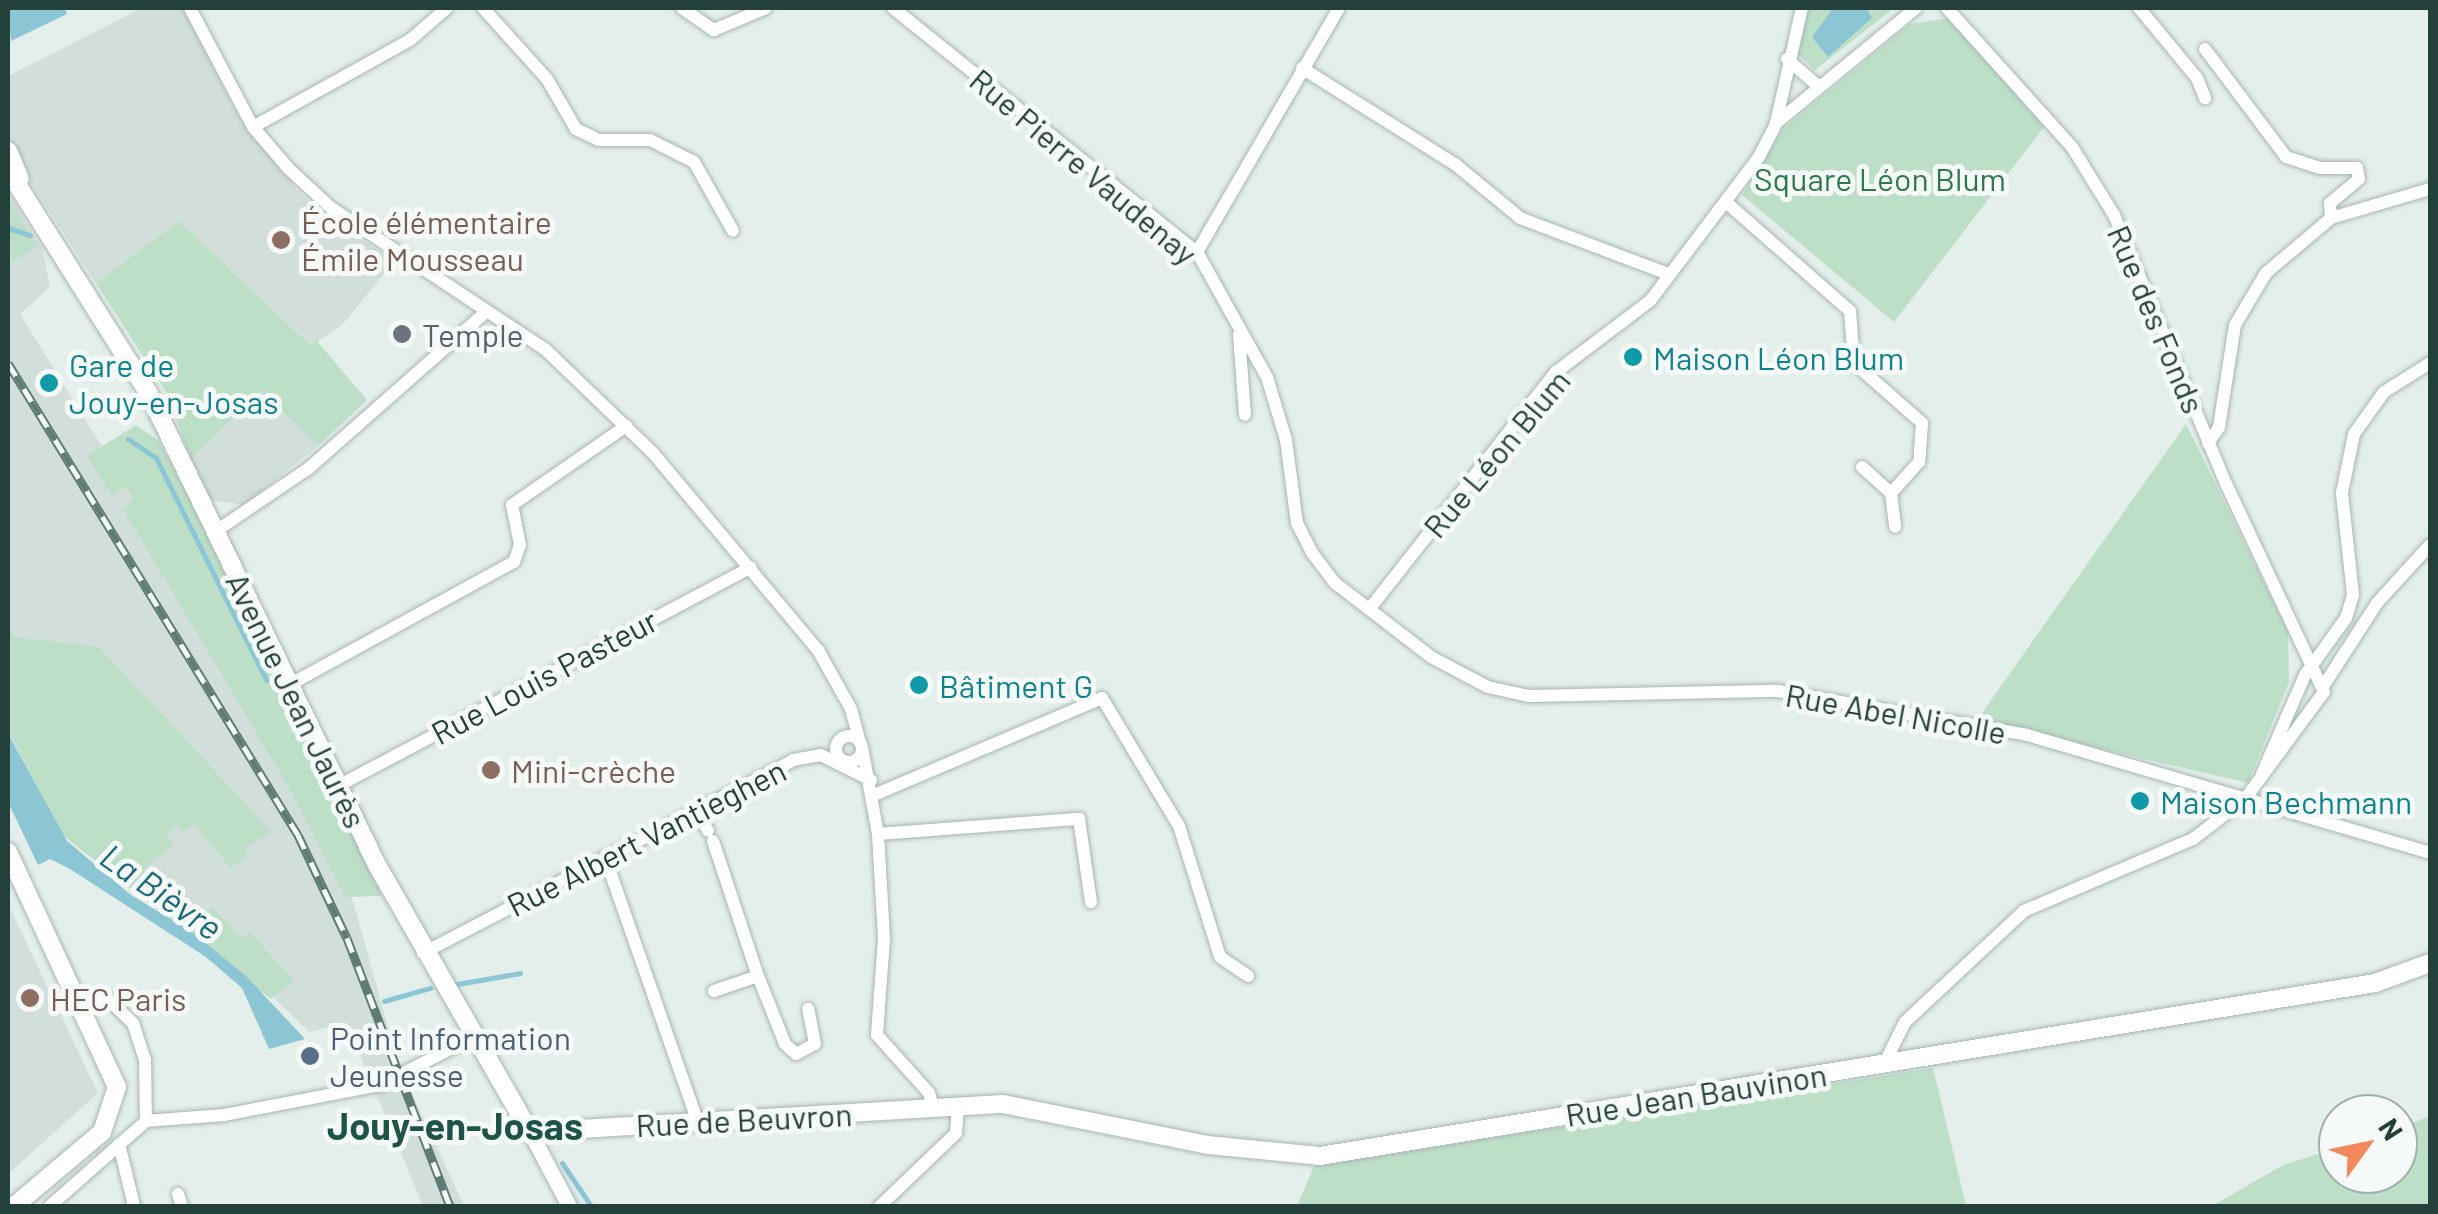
<!DOCTYPE html>
<meta charset="utf-8">
<style>
body{margin:0}
#map{position:relative;width:2438px;height:1214px;overflow:hidden;background:#e4eeea;font-family:Barlow,sans-serif}
div>[style]{position:absolute}
[style*='--x']{left:calc(var(--x)*1px);top:calc(var(--y)*1px);width:calc(var(--w)*1px);rotate:calc(var(--a)*1deg)}
.built>*{inset:0;background:#d2ded9}
.green>*{inset:0;background:#bddfc8}
.water>*{inset:0;background:#8cc5d3}
.stream>*{height:5px;margin:-2.5px;padding:0 2.5px;transform-origin:2.5px;border-radius:2.5px;background:#8cc5d3}
.roads{filter:drop-shadow(0 0 2px #a6b6b2) drop-shadow(0 0 2px #a6b6b2)}
.minor>*{height:12px;margin:-6px;padding:0 6px;transform-origin:6px;border-radius:6px;background:#fff}
.minor>.ring{margin:-6px;padding:0;box-sizing:content-box;background:none;border:12px solid #fff;border-radius:50%}
.tertiary>*{height:15px;margin:-7.5px;padding:0 7.5px;transform-origin:7.5px;border-radius:7.5px;background:#fff}
.secondary>*{height:18px;margin:-9px;padding:0 9px;transform-origin:9px;border-radius:9px;background:#fff}
.rail>*{height:9px;margin-top:-4.5px;transform-origin:0;background:repeating-linear-gradient(90deg,#f5faf8 0 15px,#5e7b75 0 30px);box-sizing:border-box;border-block:2px solid #5e7b75}
.dots>*{width:28px;height:28px;translate:-50% -50%;box-sizing:border-box;border:5px solid #f5faf8;border-radius:50%}
span{translate:-50% -50%;white-space:nowrap;text-align:center;line-height:1.15;-webkit-text-stroke:10px #f5faf8;paint-order:stroke}
.street-label{font-size:32px;color:#23403a}
.park-label{font-size:32px;color:#2d784d}
.education-label{font-size:32px;color:#785e54}
.left{translate:0 -50%;text-align:left}
.worship-label{font-size:32px;color:#5b616d}
.culture-label{font-size:32px;color:#0d838f}
.service-label{font-size:32px;color:#4e5e75}
.water-label{font-size:35px;color:#1c697e;font-style:italic}
.quarter-label{font-size:38px;color:#1e5348;font-weight:700}
.frame{position:absolute;inset:0;border:10px solid #23403a;pointer-events:none}
.north{position:absolute;left:2318px;top:1094px;width:100px;height:100px;box-sizing:border-box;background:#f5faf8;border:2px solid #a1b0ac;border-radius:50%;rotate:57deg;font-size:28px;font-weight:700;line-height:40px;text-align:center;color:#23403a}
.north::after{content:'';display:block;margin:auto;width:35px;height:45px;background:#f3885d;clip-path:polygon(50% 0,100% 100%,50% 72%,0 100%)}
</style>
<div id="map">
<div class="built">
<i style="clip-path:polygon(142px 8px,182px 8px,240px 119px,297px 190px,326px 218px,395px 260px,343px 324px,311px 346px,179px 221px,96px 283px,8px 148px,8px 76px)"></i>
<i style="clip-path:polygon(8px 193px,42px 247px,50px 287px,20px 314px,135px 500px,343px 865px,398px 1063px,464px 1206px,423px 1206px,347px 1023px,309px 1032px,239px 964px,53px 824px,8px 735px)"></i>
<i style="clip-path:polygon(261px 389px,318px 446px,244px 505px,211px 500px,191px 459px)"></i>
<i style="clip-path:polygon(8px 904px,98px 1093px,8px 1174px)"></i>
</div>
<div class="green">
<i style="clip-path:polygon(1807px 8px,1894px 8px,1815px 70px,1795px 52px)"></i>
<i style="clip-path:polygon(1949px 18px,2044px 127px,1894px 322px,1742px 195px,1783px 129px,1910px 24px)"></i>
<i style="clip-path:polygon(8px 199px,38px 247px,13px 261px,8px 252px)"></i>
<i style="clip-path:polygon(179px 221px,310px 345px,317px 341px,367px 400px,318px 446px,261px 390px,191px 459px,165px 390px,96px 283px)"></i>
<i style="clip-path:polygon(2186px 424px,2288px 632px,2289px 682px,2248px 783px,1977px 720px)"></i>
<i style="clip-path:polygon(136px 425px,158px 440px,211px 539px,382px 896px,345px 897px,288px 786px,123px 509px,134px 499px,126px 487px,112px 496px,87px 456px)"></i>
<i style="clip-path:polygon(8px 627px,14px 637px,99px 647px,272px 832px,244px 848px,248px 856px,231px 868px,194px 824px,183px 832px,176px 826px,166px 835px,174px 843px,144px 869px,174px 914px,191px 924px,212px 907px,241px 939px,250px 932px,294px 981px,271px 999px,61px 834px,8px 729px)"></i>
<i style="clip-path:polygon(1933px 1068px,1966px 1206px,1297px 1206px,1314px 1166px)"></i>
<i style="clip-path:polygon(2430px 1116px,2430px 1206px,2212px 1206px,2283px 1165px,2338px 1148px,2338px 1174px,2398px 1174px,2398px 1129px)"></i>
</div>
<div class="water">
<i style="clip-path:polygon(8px 8px,65px 8px,67px 14px,11px 41px)"></i>
<i style="clip-path:polygon(1833px 8px,1866px 8px,1872px 18px,1828px 57px,1812px 37px)"></i>
<i style="clip-path:polygon(8px 734px,67px 841px,131px 895px,192px 932px,246px 976px,305px 1039px,269px 1049px,242px 988px,206px 957px,70px 869px,50px 859px,38px 865px,8px 802px)"></i>
</div>
<div class="stream">
<i style="--x:8;--y:228;--w:23;--a:18"></i>
<i style="--x:128;--y:439;--w:34;--a:34"></i>
<i style="--x:156;--y:458;--w:248;--a:63.6"></i>
<i style="--x:452;--y:985;--w:69;--a:-10"></i>
<i style="--x:384;--y:1001;--w:48;--a:-15.8"></i>
<i style="--x:562;--y:1163;--w:52;--a:56"></i>
</div>
<div class="roads">
<div class="minor">
<i style="--x:190;--y:8;--w:135;--a:62.1"></i>
<i style="--x:253;--y:127;--w:55;--a:49.4"></i>
<i style="--x:289;--y:169;--w:56;--a:42.8"></i>
<i style="--x:330;--y:207;--w:259;--a:33.5"></i>
<i style="--x:546;--y:350;--w:149;--a:43.9"></i>
<i style="--x:653;--y:453;--w:257;--a:50.1"></i>
<i style="--x:818;--y:650;--w:68;--a:60.8"></i>
<i style="--x:851;--y:709;--w:35;--a:75"></i>
<i style="--x:483;--y:8;--w:96;--a:48"></i>
<i style="--x:547;--y:79;--w:58;--a:59.9"></i>
<i style="--x:576;--y:129;--w:25;--a:26"></i>
<i style="--x:599;--y:140;--w:51;--a:0"></i>
<i style="--x:650;--y:140;--w:49;--a:26.6"></i>
<i style="--x:694;--y:162;--w:79;--a:60.5"></i>
<i style="--x:682;--y:8;--w:39;--a:35"></i>
<i style="--x:714;--y:30;--w:56;--a:-22.9"></i>
<i style="--x:893;--y:8;--w:390;--a:38.8"></i>
<i style="--x:1197;--y:252;--w:143;--a:60.8"></i>
<i style="--x:1267;--y:377;--w:66;--a:73.2"></i>
<i style="--x:1286;--y:440;--w:84;--a:82.5"></i>
<i style="--x:1297;--y:523;--w:35;--a:63"></i>
<i style="--x:1313;--y:554;--w:36;--a:53"></i>
<i style="--x:1335;--y:583;--w:121;--a:37.6"></i>
<i style="--x:1431;--y:657;--w:64;--a:27.8"></i>
<i style="--x:1488;--y:687;--w:42;--a:12.4"></i>
<i style="--x:1529;--y:696;--w:249;--a:-1.2"></i>
<i style="--x:1778;--y:691;--w:253;--a:10"></i>
<i style="--x:2027;--y:735;--w:420;--a:16.3"></i>
<i style="--x:2139;--y:8;--w:91;--a:50.4"></i>
<i style="--x:2197;--y:78;--w:22;--a:68"></i>
<i style="--x:2205;--y:49;--w:135;--a:53.1"></i>
<i style="--x:2286;--y:157;--w:35;--a:18"></i>
<i style="--x:2319;--y:168;--w:38;--a:0"></i>
<i style="--x:2357;--y:168;--w:11;--a:80"></i>
<i style="--x:2359;--y:179;--w:38;--a:140"></i>
<i style="--x:2330;--y:203;--w:15;--a:86"></i>
<i style="--x:1787;--y:59;--w:40;--a:41"></i>
<i style="--x:1302;--y:68;--w:182;--a:32.2"></i>
<i style="--x:1456;--y:165;--w:83;--a:39.6"></i>
<i style="--x:1520;--y:218;--w:158;--a:20.7"></i>
<i style="--x:1776;--y:123;--w:118;--a:-77.3"></i>
<i style="--x:253;--y:127;--w:179;--a:-29"></i>
<i style="--x:410;--y:40;--w:49;--a:-40.9"></i>
<i style="--x:1727;--y:203;--w:164;--a:41.3"></i>
<i style="--x:1850;--y:311;--w:52;--a:85.6"></i>
<i style="--x:1854;--y:363;--w:91;--a:41.4"></i>
<i style="--x:1922;--y:423;--w:39;--a:94"></i>
<i style="--x:1919;--y:462;--w:42;--a:132.1"></i>
<i style="--x:1891;--y:493;--w:34;--a:83"></i>
<i style="--x:1197;--y:252;--w:282;--a:-59.8"></i>
<i style="--x:1239;--y:334;--w:81;--a:85.8"></i>
<i style="--x:2208;--y:443;--w:19;--a:-55"></i>
<i style="--x:2219;--y:427;--w:103;--a:-81.1"></i>
<i style="--x:2235;--y:325;--w:61;--a:-59.2"></i>
<i style="--x:2266;--y:273;--w:85;--a:-40.2"></i>
<i style="--x:2331;--y:218;--w:103;--a:-16.3"></i>
<i style="--x:1862;--y:467;--w:39;--a:42"></i>
<i style="--x:216;--y:531;--w:112;--a:-34.1"></i>
<i style="--x:309;--y:468;--w:237;--a:-41.4"></i>
<i style="--x:1371;--y:607;--w:299;--a:-51.8"></i>
<i style="--x:1556;--y:372;--w:118;--a:-37.1"></i>
<i style="--x:1650;--y:301;--w:181;--a:-52.9"></i>
<i style="--x:1759;--y:157;--w:38;--a:-63"></i>
<i style="--x:1776;--y:123;--w:181;--a:-39.4"></i>
<i style="--x:289;--y:685;--w:256;--a:-28.7"></i>
<i style="--x:514;--y:562;--w:18;--a:-71"></i>
<i style="--x:520;--y:545;--w:41;--a:-101.3"></i>
<i style="--x:512;--y:505;--w:139;--a:-34.7"></i>
<i style="--x:2324;--y:685;--w:98;--a:-57.1"></i>
<i style="--x:2377;--y:603;--w:79;--a:-47.6"></i>
<i class="ring" style="left:836px;top:736px;width:14px;height:14px"></i>
<i style="--x:862;--y:747;--w:88;--a:79.6"></i>
<i style="--x:878;--y:834;--w:105;--a:86.7"></i>
<i style="--x:884;--y:939;--w:96;--a:94.2"></i>
<i style="--x:877;--y:1035;--w:78;--a:48.1"></i>
<i style="--x:929;--y:1093;--w:15;--a:74"></i>
<i style="--x:2262;--y:774;--w:108;--a:-66.5"></i>
<i style="--x:2305;--y:675;--w:70;--a:-54.3"></i>
<i style="--x:2346;--y:618;--w:24;--a:-73"></i>
<i style="--x:2353;--y:595;--w:103;--a:-96.2"></i>
<i style="--x:2342;--y:493;--w:60;--a:-78.5"></i>
<i style="--x:2354;--y:434;--w:52;--a:-54.5"></i>
<i style="--x:2384;--y:392;--w:54;--a:-32.2"></i>
<i style="--x:338;--y:786;--w:467;--a:-27.9"></i>
<i style="--x:874;--y:795;--w:248;--a:-23"></i>
<i style="--x:1102;--y:698;--w:149;--a:59"></i>
<i style="--x:1179;--y:826;--w:137;--a:72.6"></i>
<i style="--x:1220;--y:957;--w:34;--a:34"></i>
<i style="--x:696;--y:810;--w:24;--a:60"></i>
<i style="--x:878;--y:834;--w:202;--a:-4.3"></i>
<i style="--x:1079;--y:819;--w:84;--a:81.8"></i>
<i style="--x:713;--y:841;--w:142;--a:71.6"></i>
<i style="--x:758;--y:976;--w:73;--a:68.3"></i>
<i style="--x:785;--y:1044;--w:15;--a:42"></i>
<i style="--x:796;--y:1054;--w:21;--a:-28"></i>
<i style="--x:815;--y:1044;--w:36;--a:-101"></i>
<i style="--x:605;--y:857;--w:278;--a:70.7"></i>
<i style="--x:423;--y:953;--w:417;--a:-27.5"></i>
<i style="--x:793;--y:760;--w:28;--a:-10"></i>
<i style="--x:821;--y:755;--w:56;--a:26.6"></i>
<i style="--x:714;--y:991;--w:46;--a:-18.8"></i>
<i style="--x:83;--y:1007;--w:26;--a:-18"></i>
<i style="--x:108;--y:999;--w:35;--a:44"></i>
<i style="--x:133;--y:1023;--w:38;--a:72"></i>
<i style="--x:145;--y:1059;--w:62;--a:89.1"></i>
<i style="--x:1884;--y:1064;--w:47;--a:-63.4"></i>
<i style="--x:1905;--y:1022;--w:163;--a:-43"></i>
<i style="--x:2024;--y:911;--w:184;--a:-23.1"></i>
<i style="--x:2193;--y:839;--w:66;--a:-37.6"></i>
<i style="--x:2245;--y:799;--w:133;--a:-53.6"></i>
<i style="--x:2324;--y:692;--w:230;--a:-115.2"></i>
<i style="--x:2226;--y:484;--w:291;--a:-112.6"></i>
<i style="--x:2114;--y:215;--w:80;--a:-121.7"></i>
<i style="--x:2072;--y:147;--w:187;--a:-132"></i>
<i style="--x:146;--y:1121;--w:78;--a:-4.4"></i>
<i style="--x:224;--y:1115;--w:159;--a:-10.9"></i>
<i style="--x:380;--y:1085;--w:106;--a:-27.1"></i>
<i style="--x:119;--y:1144;--w:64;--a:76.4"></i>
<i style="--x:178;--y:1194;--w:13;--a:72"></i>
<i style="--x:50;--y:1206;--w:128;--a:-41.5"></i>
<i style="--x:880;--y:1206;--w:105;--a:-43.8"></i>
<i style="--x:956;--y:1133;--w:27;--a:-86"></i>
</div>
<div class="tertiary">
<i style="--x:530;--y:1132;--w:84;--a:62.2"></i>
</div>
<div class="secondary">
<i style="--x:8;--y:151;--w:30;--a:67"></i>
<i style="--x:8;--y:170;--w:265;--a:57.8"></i>
<i style="--x:149;--y:394;--w:523;--a:64.17"></i>
<i style="--x:377;--y:865;--w:308;--a:60.2"></i>
<i style="--x:530;--y:1132;--w:474;--a:-3.4"></i>
<i style="--x:1003;--y:1104;--w:209;--a:11.3"></i>
<i style="--x:1208;--y:1145;--w:113;--a:5.6"></i>
<i style="--x:1320;--y:1156;--w:1069;--a:-9.31"></i>
<i style="--x:2375;--y:983;--w:59;--a:-20"></i>
<i style="--x:8;--y:852;--w:259;--a:65.1"></i>
<i style="--x:117;--y:1087;--w:47;--a:108.4"></i>
<i style="--x:102;--y:1132;--w:115;--a:139.9"></i>
</div>
</div>
<div class="rail">
<i style="--x:8;--y:363;--w:554;--a:58.43"></i>
<i style="--x:298;--y:835;--w:114;--a:64.6"></i>
<i style="--x:347;--y:938;--w:287;--a:69"></i>
</div>
<div class="dots">
<i style="left:281px;top:240px;background:#8d6e63"></i>
<i style="left:402px;top:334px;background:#6b7280"></i>
<i style="left:1633px;top:357px;background:#0f9aa8"></i>
<i style="left:49px;top:383px;background:#0f9aa8"></i>
<i style="left:919px;top:685px;background:#0f9aa8"></i>
<i style="left:491px;top:770px;background:#8d6e63"></i>
<i style="left:2140px;top:801px;background:#0f9aa8"></i>
<i style="left:30px;top:998px;background:#8d6e63"></i>
<i style="left:310px;top:1056px;background:#5c6f8a"></i>
</div>
<div class="street-label">
<span style="left:1084px;top:166px;rotate:40deg">Rue Pierre Vaudenay</span>
<span style="left:2157px;top:319px;rotate:67deg">Rue des Fonds</span>
<span style="left:1496px;top:453px;rotate:-50deg">Rue Léon Blum</span>
<span style="left:544px;top:676px;rotate:-28deg">Rue Louis Pasteur</span>
<span style="left:297px;top:700px;rotate:64deg">Avenue Jean Jaurès</span>
<span style="left:1896px;top:713px;rotate:10deg">Rue Abel Nicolle</span>
<span style="left:646px;top:837px;rotate:-27deg">Rue Albert Vantieghen</span>
<span style="left:1696px;top:1094px;rotate:-9deg">Rue Jean Bauvinon</span>
<span style="left:744px;top:1119px;rotate:-3deg">Rue de Beuvron</span>
</div>
<div class="park-label">
<span style="left:1880px;top:178px">Square Léon Blum</span>
</div>
<div class="education-label">
<span class="left" style="left:301px;top:240px">École élémentaire<br>Émile Mousseau</span>
<span class="left" style="left:511px;top:770px">Mini-crèche</span>
<span class="left" style="left:50px;top:998px">HEC Paris</span>
</div>
<div class="worship-label">
<span class="left" style="left:422px;top:334px">Temple</span>
</div>
<div class="culture-label">
<span class="left" style="left:1653px;top:357px">Maison Léon Blum</span>
<span class="left" style="left:69px;top:383px">Gare de<br>Jouy-en-Josas</span>
<span class="left" style="left:939px;top:685px">Bâtiment G</span>
<span class="left" style="left:2160px;top:801px">Maison Bechmann</span>
</div>
<div class="service-label">
<span class="left" style="left:330px;top:1056px">Point Information<br>Jeunesse</span>
</div>
<div class="water-label">
<span style="left:162px;top:891px;rotate:35deg">La Bièvre</span>
</div>
<div class="quarter-label">
<span style="left:455px;top:1126px">Jouy-en-Josas</span>
</div>
<div class="frame"></div>
<div class="north">N</div>
</div>
